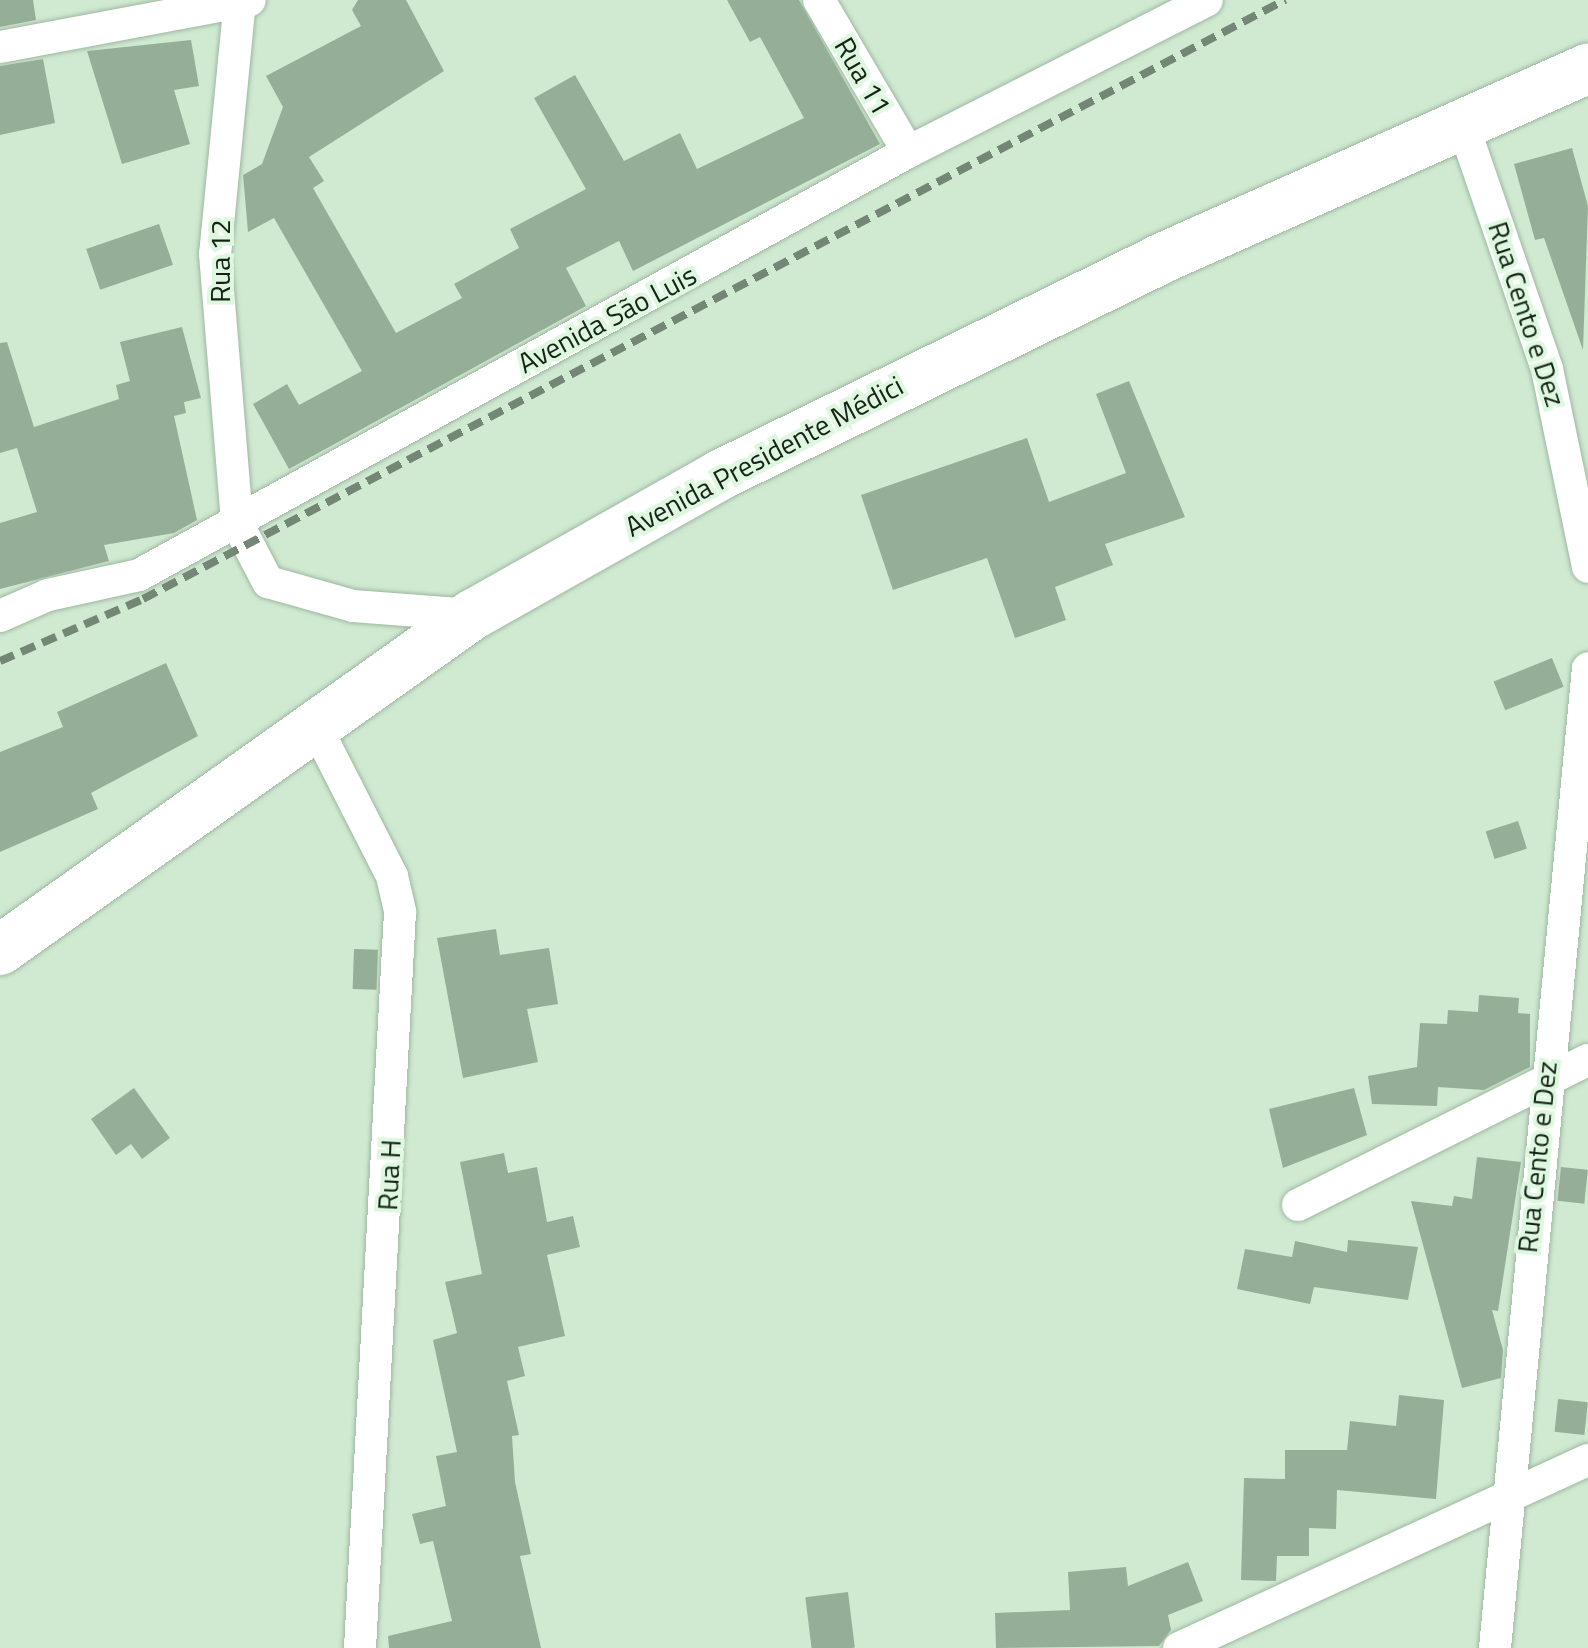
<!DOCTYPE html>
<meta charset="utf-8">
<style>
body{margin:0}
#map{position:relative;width:1588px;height:1648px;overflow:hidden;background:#d0ead2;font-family:"Titillium Web",sans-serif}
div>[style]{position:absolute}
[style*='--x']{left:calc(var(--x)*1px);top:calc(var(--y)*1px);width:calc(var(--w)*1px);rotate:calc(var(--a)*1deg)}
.building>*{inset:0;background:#95ae97;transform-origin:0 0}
.roads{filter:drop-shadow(0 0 2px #9eb7a0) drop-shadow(0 0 2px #9eb7a0)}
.street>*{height:32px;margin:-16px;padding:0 16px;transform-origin:16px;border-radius:16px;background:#fff}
.primary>*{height:50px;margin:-25px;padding:0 25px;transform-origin:25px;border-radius:25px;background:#fff}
.rail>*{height:8px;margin-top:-4px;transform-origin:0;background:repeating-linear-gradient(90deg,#748776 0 15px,transparent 0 23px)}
span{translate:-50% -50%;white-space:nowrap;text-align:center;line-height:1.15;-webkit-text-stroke:8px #ddf8df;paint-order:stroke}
.street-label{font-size:28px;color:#172118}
</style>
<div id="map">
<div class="building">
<i style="clip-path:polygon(0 0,33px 0,36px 20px,0 27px)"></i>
<i style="clip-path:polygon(358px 0,406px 0,444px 71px,309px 157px,324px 181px,313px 188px,396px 333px,462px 298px,454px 284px,519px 248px,510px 229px,586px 189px,534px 98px,575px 75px,624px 161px,680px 133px,697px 169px,804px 118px,760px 37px,750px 42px,727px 0,799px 0,880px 144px,633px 271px,619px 241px,566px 268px,586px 306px,289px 469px,253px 404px,287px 384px,299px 405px,362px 371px,274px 218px,248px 232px,243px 175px,262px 164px,283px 107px,266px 76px,361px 26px,352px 10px)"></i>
<i style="clip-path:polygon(191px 40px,199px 86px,174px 90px,190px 144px,122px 164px,87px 51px)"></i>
<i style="clip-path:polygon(43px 59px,55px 123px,0 135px,0 66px)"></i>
<i style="clip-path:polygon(1572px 148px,1588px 206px,1583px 350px,1544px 238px,1535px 240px,1514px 164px)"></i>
<i style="left:159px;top:224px;width:43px;height:77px;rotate:71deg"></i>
<i style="clip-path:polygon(182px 327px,201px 398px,184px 402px,186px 413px,174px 416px,197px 520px,174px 533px,104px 545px,109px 561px,0 589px,0 523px,37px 512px,17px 448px,0 453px,0 343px,7px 342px,34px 427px,119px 399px,116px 385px,130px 381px,120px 342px)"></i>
<i style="clip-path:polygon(1129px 381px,1185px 517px,1105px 544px,1113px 565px,1055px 587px,1066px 620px,1015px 638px,987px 558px,893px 590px,861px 495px,1027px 438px,1049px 502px,1126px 473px,1096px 394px)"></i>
<i style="left:1552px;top:658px;width:31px;height:63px;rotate:68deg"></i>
<i style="clip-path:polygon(166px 663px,198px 736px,91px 793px,98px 809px,0 852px,0 752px,63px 727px,57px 712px)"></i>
<i style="left:1518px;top:821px;width:29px;height:34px;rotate:72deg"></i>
<i style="clip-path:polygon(496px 929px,500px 955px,549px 948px,558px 1004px,527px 1009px,538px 1062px,463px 1078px,437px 938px)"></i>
<i style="left:354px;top:949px;width:24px;height:40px;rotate:2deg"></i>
<i style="clip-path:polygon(1479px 995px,1519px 998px,1518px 1013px,1530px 1014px,1530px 1067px,1484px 1090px,1438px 1087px,1437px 1106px,1372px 1104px,1368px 1076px,1417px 1067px,1420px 1023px,1447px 1024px,1448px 1010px,1478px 1012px)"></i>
<i style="clip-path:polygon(134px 1088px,170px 1138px,142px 1159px,131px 1144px,116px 1155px,91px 1119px)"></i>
<i style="clip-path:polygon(1354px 1088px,1367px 1135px,1283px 1168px,1269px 1109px)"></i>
<i style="clip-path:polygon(504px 1153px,508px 1173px,537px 1167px,547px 1222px,573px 1216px,580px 1247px,547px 1255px,565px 1336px,518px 1347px,525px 1376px,507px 1381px,519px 1435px,512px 1436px,515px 1482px,531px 1554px,520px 1556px,541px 1648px,389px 1648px,388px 1636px,452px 1621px,433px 1541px,420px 1544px,412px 1514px,446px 1506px,436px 1456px,457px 1452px,433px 1340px,457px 1333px,445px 1282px,482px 1274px,460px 1162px)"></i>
<i style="clip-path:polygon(1477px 1157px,1521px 1162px,1498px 1311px,1492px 1310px,1503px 1350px,1501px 1378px,1462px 1388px,1411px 1201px,1452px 1206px,1454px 1196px,1472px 1199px)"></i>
<i style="left:1561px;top:1167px;width:27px;height:34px;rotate:6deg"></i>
<i style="clip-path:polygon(1348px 1240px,1418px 1247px,1408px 1300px,1314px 1287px,1310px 1304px,1237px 1289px,1245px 1249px,1292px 1257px,1295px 1241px,1347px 1252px)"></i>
<i style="clip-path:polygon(1399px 1395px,1444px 1400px,1436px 1499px,1337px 1490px,1336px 1529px,1309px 1528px,1309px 1556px,1277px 1556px,1276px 1581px,1241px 1580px,1244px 1478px,1285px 1479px,1285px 1450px,1347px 1450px,1350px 1421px,1396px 1426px)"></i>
<i style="left:1558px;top:1399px;width:30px;height:33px;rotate:6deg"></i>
<i style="clip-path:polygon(1188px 1562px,1203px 1601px,1168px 1615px,1171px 1630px,1159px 1646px,996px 1648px,995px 1613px,1070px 1610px,1068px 1572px,1126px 1567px,1128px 1586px)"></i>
<i style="left:848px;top:1592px;width:56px;height:43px;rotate:83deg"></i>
</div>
<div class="roads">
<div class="street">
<i style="--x:240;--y:0;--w:255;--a:95.6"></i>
<i style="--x:215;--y:254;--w:270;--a:85.3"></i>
<i style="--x:237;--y:523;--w:67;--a:62.3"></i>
<i style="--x:268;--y:582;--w:88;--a:15.8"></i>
<i style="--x:353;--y:606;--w:119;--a:4.3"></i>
<i style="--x:819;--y:0;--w:176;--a:59.6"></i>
<i style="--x:0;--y:47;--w:254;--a:-10.6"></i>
<i style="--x:1463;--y:125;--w:258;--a:71"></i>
<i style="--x:1547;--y:369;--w:202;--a:78.3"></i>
<i style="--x:0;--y:616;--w:52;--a:-23.6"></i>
<i style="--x:48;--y:595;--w:93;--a:-12.4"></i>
<i style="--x:139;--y:575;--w:878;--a:-28.81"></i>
<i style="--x:908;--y:152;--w:335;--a:-26.9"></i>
<i style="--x:313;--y:721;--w:174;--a:63"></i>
<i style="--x:392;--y:876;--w:37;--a:77"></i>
<i style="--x:400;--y:912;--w:737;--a:93.11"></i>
<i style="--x:1298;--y:1205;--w:324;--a:-26.6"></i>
<i style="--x:1179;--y:1648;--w:450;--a:-24.7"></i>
<i style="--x:1495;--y:1648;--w:984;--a:-84.58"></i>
</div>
<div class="primary">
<i style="--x:0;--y:950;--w:579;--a:-35.37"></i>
<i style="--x:472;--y:615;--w:285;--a:-29.4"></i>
<i style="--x:720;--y:475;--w:488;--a:-26.1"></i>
<i style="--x:1158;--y:260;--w:471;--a:-24"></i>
</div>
</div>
<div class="rail">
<i style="--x:0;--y:661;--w:156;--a:-23.4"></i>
<i style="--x:143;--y:599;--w:1290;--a:-27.68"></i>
</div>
<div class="street-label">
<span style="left:863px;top:76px;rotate:60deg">Rua 11</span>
<span style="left:220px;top:261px;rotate:-90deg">Rua 12</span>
<span style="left:1527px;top:314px;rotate:72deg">Rua Cento e Dez</span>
<span style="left:607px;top:319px;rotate:-28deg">Avenida São Luis</span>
<span style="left:764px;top:456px;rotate:-28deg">Avenida Presidente Médici</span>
<span style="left:1537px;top:1157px;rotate:-84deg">Rua Cento e Dez</span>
<span style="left:389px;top:1175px;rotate:-87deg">Rua H</span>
</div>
</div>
